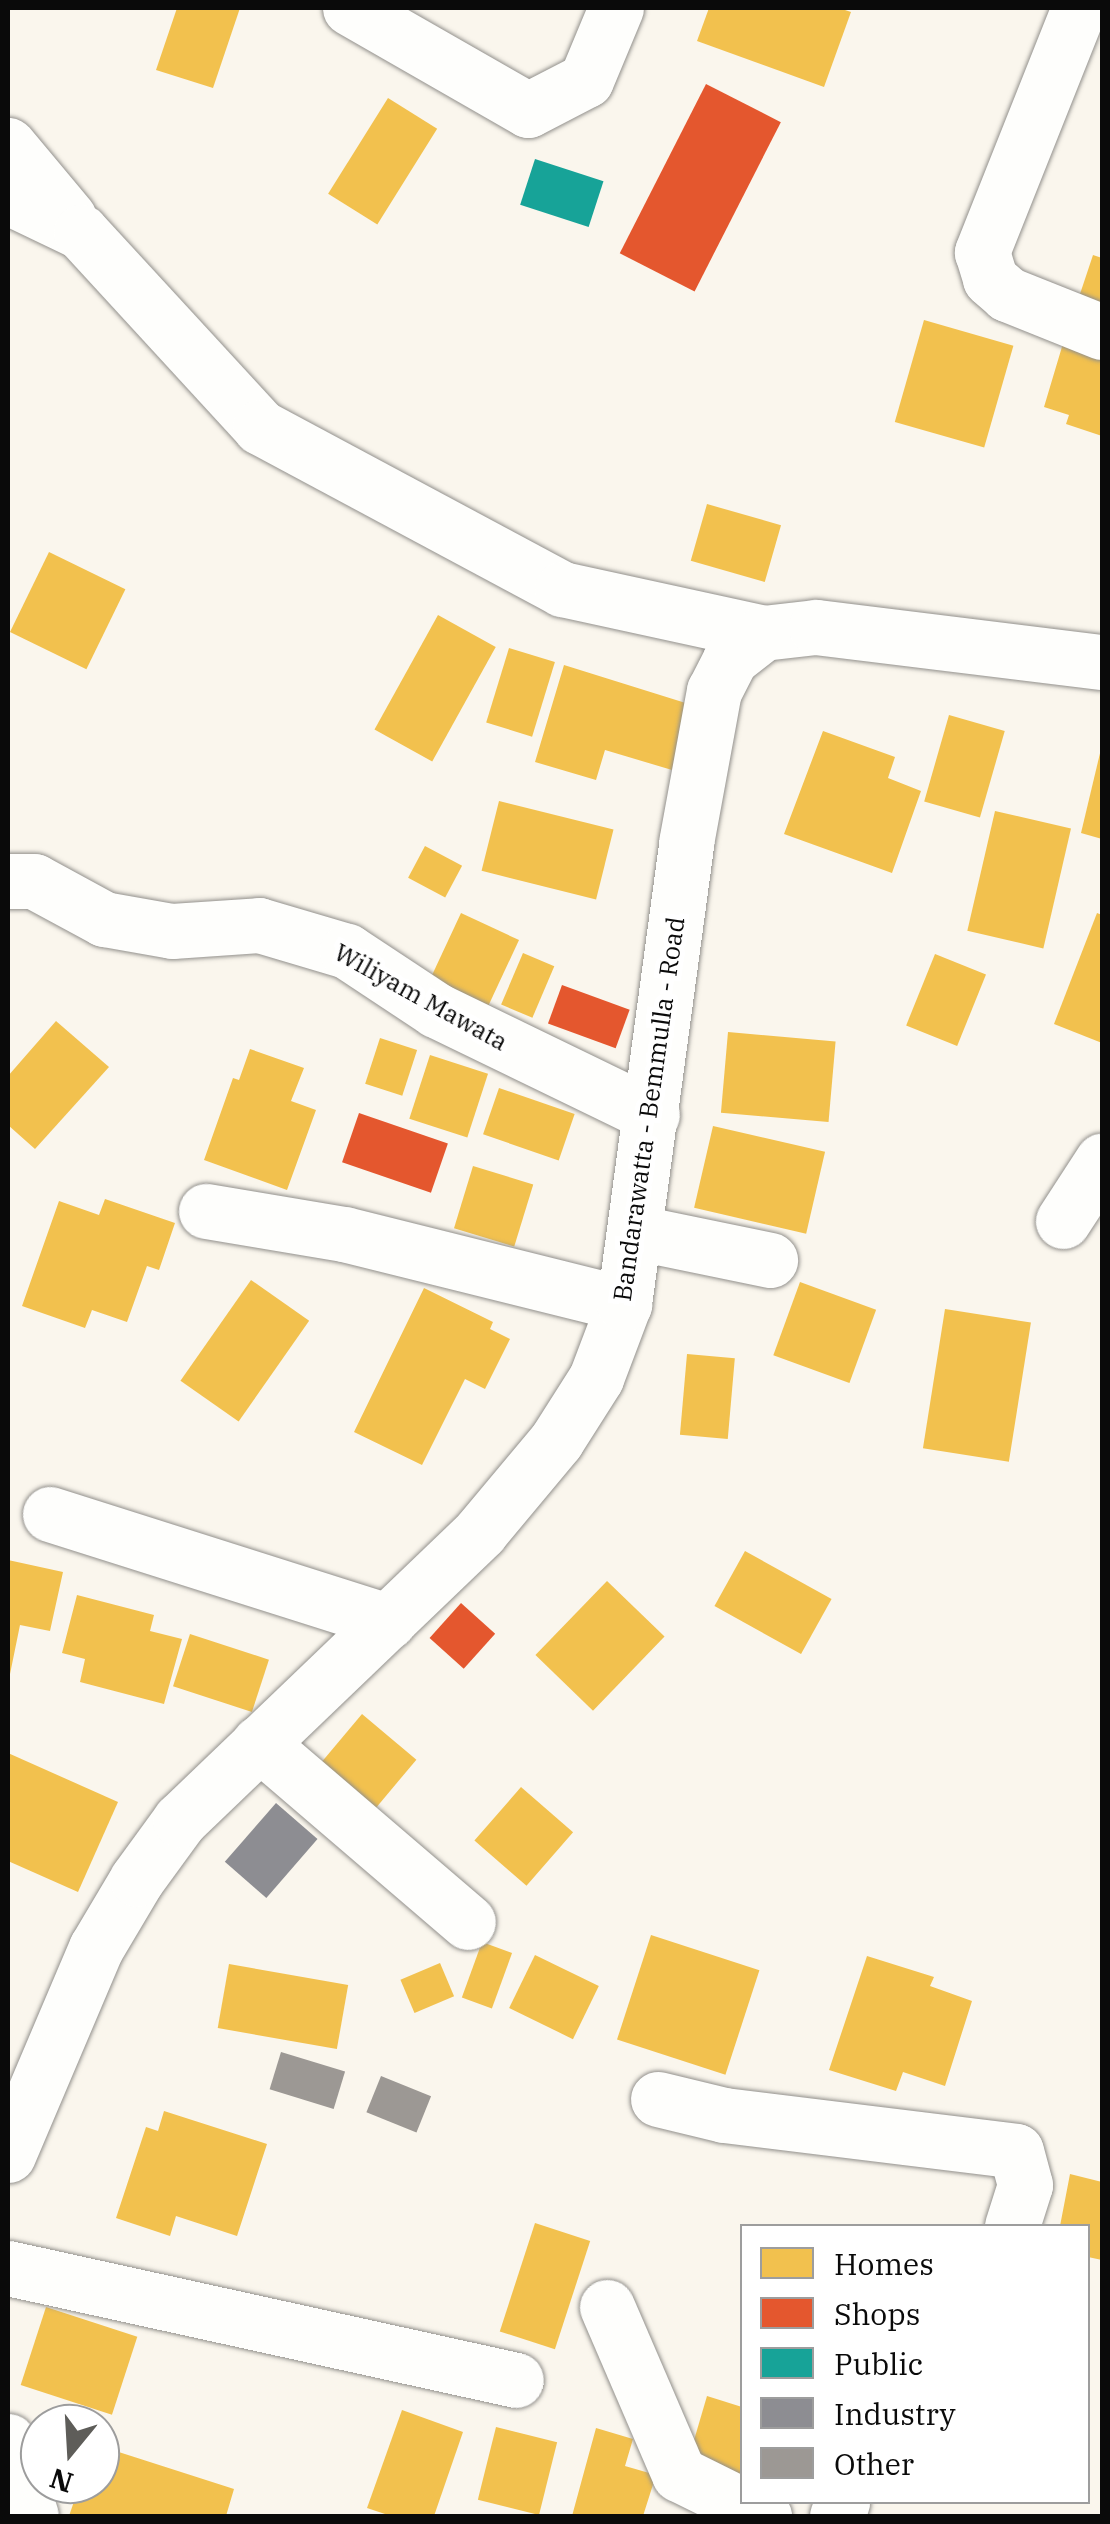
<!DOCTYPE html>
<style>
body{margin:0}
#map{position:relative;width:1110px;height:2524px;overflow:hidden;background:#faf6ed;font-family:"IBM Plex Serif",serif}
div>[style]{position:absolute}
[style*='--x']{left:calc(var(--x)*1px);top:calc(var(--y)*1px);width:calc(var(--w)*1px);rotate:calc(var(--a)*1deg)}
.homes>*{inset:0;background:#f2c14e;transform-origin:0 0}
.shops>*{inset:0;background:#e4572e;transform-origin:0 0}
.public>*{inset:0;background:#17a398;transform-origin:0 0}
.industry>*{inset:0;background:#8d8d92;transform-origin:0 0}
.building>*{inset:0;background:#9c9894;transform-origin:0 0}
.roads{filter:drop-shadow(0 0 2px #92908c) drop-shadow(0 0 2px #92908c)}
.minor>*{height:55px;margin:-27.5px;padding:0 27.5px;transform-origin:27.5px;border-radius:27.5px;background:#fefefc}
span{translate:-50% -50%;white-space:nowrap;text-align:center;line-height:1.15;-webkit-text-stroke:10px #fff;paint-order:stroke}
.street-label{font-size:25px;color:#0a0a0a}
.frame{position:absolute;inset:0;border:10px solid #0a0a0a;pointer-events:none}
.legend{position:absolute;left:740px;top:2224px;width:350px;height:280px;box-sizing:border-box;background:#fff;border:2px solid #9d9d9d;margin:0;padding:12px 18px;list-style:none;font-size:30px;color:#0a0a0a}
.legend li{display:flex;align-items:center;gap:20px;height:50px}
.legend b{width:50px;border:2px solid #9d9d9d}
.north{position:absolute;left:20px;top:2404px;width:100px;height:100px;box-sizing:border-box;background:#fff;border:2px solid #9d9d9d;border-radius:50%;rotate:198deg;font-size:28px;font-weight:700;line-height:40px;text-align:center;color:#0a0a0a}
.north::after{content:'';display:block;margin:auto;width:35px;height:45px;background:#5e5d59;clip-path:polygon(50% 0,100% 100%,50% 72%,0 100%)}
</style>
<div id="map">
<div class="homes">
<i style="clip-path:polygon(177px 8px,240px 8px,213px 88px,156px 70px)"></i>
<i style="clip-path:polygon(709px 8px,839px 8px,851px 12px,824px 87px,697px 41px)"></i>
<i style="left:388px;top:98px;width:58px;height:113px;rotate:32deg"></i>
<i style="clip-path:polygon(1093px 255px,1102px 258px,1102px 321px,1074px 312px)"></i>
<i style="left:924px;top:320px;width:93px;height:106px;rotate:16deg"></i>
<i style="clip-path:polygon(1067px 330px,1102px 341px,1102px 436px,1066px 424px,1069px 415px,1044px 407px)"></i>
<i style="left:707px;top:504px;width:77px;height:59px;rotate:16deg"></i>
<i style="left:49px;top:552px;width:85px;height:89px;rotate:26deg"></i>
<i style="left:438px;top:615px;width:66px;height:131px;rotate:29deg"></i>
<i style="left:509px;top:648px;width:48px;height:78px;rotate:17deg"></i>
<i style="clip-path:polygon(564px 665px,692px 705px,672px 770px,605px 750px,596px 780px,535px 762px)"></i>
<i style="left:949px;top:715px;width:58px;height:90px;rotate:16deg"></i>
<i style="clip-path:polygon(823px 731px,895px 757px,888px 778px,921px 791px,892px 873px,784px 834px)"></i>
<i style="clip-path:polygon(1101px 749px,1102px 749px,1102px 839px,1081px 833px)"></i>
<i style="left:499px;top:801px;width:118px;height:72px;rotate:14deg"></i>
<i style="left:995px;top:811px;width:78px;height:123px;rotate:13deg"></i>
<i style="left:425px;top:846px;width:42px;height:36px;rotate:28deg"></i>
<i style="left:461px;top:913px;width:64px;height:72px;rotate:25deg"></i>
<i style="clip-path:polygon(1097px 913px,1102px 915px,1102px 1043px,1054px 1024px)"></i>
<i style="left:523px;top:953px;width:34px;height:56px;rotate:23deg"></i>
<i style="left:935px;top:954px;width:55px;height:77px;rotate:22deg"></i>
<i style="clip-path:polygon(56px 1021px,109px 1067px,35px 1149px,8px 1125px,8px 1076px)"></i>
<i style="left:728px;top:1032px;width:108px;height:81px;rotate:5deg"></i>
<i style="left:380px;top:1038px;width:39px;height:48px;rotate:18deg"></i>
<i style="clip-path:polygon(250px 1049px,304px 1068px,291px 1101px,316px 1110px,287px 1190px,204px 1160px,233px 1078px,239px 1080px)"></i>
<i style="left:430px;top:1055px;width:61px;height:67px;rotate:18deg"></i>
<i style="left:499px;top:1088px;width:80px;height:49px;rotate:19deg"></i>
<i style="left:713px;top:1126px;width:115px;height:84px;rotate:13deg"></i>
<i style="left:473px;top:1166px;width:63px;height:65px;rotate:17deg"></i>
<i style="clip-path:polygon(105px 1199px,175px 1223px,159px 1270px,147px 1266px,127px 1322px,92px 1310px,85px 1328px,22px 1306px,59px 1201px,99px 1215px)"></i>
<i style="left:251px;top:1280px;width:71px;height:123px;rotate:35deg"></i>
<i style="left:800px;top:1282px;width:81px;height:78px;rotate:20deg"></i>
<i style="clip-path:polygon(424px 1288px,493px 1322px,490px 1329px,510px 1339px,485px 1389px,465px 1379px,422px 1465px,354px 1432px)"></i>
<i style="left:945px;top:1309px;width:87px;height:141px;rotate:9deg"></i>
<i style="left:687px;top:1354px;width:48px;height:81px;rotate:5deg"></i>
<i style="left:745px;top:1551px;width:99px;height:63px;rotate:29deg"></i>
<i style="clip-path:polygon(8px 1560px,63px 1572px,50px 1631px,20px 1625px,9px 1679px)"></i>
<i style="left:607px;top:1581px;width:80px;height:103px;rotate:44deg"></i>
<i style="clip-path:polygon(77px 1595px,154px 1615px,150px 1631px,182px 1639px,164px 1704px,80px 1682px,85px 1659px,62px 1653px)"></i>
<i style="left:190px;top:1634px;width:83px;height:55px;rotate:18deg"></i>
<i style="left:362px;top:1714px;width:71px;height:65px;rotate:40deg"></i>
<i style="clip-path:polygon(8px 1753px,118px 1802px,78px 1892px,8px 1861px)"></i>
<i style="left:521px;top:1787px;width:69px;height:71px;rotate:41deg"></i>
<i style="left:651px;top:1935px;width:114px;height:110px;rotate:18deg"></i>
<i style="left:482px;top:1942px;width:32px;height:59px;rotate:20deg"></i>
<i style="left:535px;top:1955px;width:71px;height:59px;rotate:26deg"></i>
<i style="clip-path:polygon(867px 1956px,934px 1977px,930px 1986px,972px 2001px,945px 2086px,903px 2072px,896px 2091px,829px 2070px)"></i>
<i style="left:440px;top:1963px;width:36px;height:43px;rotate:67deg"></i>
<i style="left:229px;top:1964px;width:121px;height:65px;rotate:10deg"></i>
<i style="clip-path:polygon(164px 2111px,267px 2144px,237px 2236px,176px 2216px,170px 2236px,116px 2218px,146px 2127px,158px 2131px)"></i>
<i style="clip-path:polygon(1070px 2174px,1102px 2182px,1102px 2260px,1088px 2257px,1088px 2226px,1060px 2226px)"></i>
<i style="left:535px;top:2223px;width:58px;height:114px;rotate:18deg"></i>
<i style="left:46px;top:2307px;width:96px;height:82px;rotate:18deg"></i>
<i style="clip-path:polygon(707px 2396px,742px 2407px,742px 2482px,687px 2464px)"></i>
<i style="clip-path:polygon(402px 2410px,463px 2432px,434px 2516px,391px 2516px,367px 2508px)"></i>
<i style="left:496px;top:2427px;width:63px;height:75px;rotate:14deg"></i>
<i style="clip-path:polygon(596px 2428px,633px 2439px,625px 2466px,656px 2475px,643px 2516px,572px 2516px)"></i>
<i style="clip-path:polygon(100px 2446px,234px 2489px,226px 2516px,69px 2516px,80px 2484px,100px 2484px)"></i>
</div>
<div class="shops">
<i style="left:706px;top:84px;width:84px;height:190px;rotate:27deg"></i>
<i style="left:562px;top:985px;width:72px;height:41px;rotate:20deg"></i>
<i style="left:359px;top:1113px;width:94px;height:52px;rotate:19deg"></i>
<i style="left:461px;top:1603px;width:46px;height:47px;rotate:42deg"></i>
</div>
<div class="public">
<i style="left:535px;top:159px;width:72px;height:48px;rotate:18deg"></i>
</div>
<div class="industry">
<i style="left:276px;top:1803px;width:55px;height:78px;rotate:41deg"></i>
</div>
<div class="building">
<i style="left:281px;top:2052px;width:67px;height:39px;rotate:17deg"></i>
<i style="left:381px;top:2076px;width:54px;height:39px;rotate:22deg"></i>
</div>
<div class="roads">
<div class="minor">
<i style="--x:350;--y:8;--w:205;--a:29.8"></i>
<i style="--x:528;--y:110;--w:65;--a:-27.3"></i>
<i style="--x:586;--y:80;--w:78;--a:-67.4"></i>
<i style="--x:1079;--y:8;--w:263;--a:111.7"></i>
<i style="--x:982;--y:252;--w:28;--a:73"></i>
<i style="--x:990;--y:279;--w:23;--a:41"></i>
<i style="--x:1007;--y:294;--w:102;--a:21.8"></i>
<i style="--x:8;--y:145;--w:95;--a:50.1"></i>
<i style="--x:8;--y:197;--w:81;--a:25.6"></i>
<i style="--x:81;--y:232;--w:265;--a:47.4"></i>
<i style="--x:260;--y:427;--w:343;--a:28.2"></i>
<i style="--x:562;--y:589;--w:206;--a:12.3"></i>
<i style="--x:8;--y:881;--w:26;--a:0"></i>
<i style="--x:34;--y:881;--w:80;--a:28.5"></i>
<i style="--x:104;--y:919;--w:69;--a:10"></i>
<i style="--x:172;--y:931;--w:87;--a:-3.9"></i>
<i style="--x:259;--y:925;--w:92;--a:16.5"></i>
<i style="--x:347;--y:951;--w:107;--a:33.5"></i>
<i style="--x:436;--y:1010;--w:240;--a:25.9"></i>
<i style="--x:206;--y:1211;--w:140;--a:9.5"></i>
<i style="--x:344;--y:1234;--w:289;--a:14"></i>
<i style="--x:1063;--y:1221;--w:72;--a:-57"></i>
<i style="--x:634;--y:1232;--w:139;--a:11.6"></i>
<i style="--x:50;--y:1514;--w:355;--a:17.6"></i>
<i style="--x:259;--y:1743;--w:275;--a:40.6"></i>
<i style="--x:658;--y:2099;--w:68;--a:13.6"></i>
<i style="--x:724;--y:2115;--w:294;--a:7"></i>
<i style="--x:1016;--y:2151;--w:35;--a:75"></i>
<i style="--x:1025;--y:2185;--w:43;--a:107.6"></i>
<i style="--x:8;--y:2155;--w:225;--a:-67"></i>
<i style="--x:96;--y:1948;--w:80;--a:-59.3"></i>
<i style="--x:137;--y:1879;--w:73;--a:-53.9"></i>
<i style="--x:180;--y:1820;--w:416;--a:-43.8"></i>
<i style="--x:480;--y:1532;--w:119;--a:-50.1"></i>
<i style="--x:556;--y:1441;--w:75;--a:-57.6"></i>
<i style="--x:596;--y:1378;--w:79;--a:-69.3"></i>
<i style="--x:624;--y:1304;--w:465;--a:-82.3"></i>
<i style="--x:686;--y:843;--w:155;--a:-79.6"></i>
<i style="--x:714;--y:691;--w:36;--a:-63"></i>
<i style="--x:730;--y:659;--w:42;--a:-38.2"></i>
<i style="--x:763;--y:633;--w:53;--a:-6.5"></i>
<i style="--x:816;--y:627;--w:288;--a:7"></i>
<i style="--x:8;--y:2268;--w:520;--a:12.43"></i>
<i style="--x:607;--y:2307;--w:182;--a:66.7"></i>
<i style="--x:679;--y:2474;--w:95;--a:26.3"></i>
<i style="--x:8;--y:2441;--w:78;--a:73"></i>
<i style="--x:837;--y:2516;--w:15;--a:-70"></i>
</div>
</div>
<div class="street-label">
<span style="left:421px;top:997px;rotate:29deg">Wiliyam Mawata</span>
<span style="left:649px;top:1109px;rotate:-82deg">Bandarawatta - Bemmulla - Road</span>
</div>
<div class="frame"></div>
<ul class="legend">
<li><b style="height:28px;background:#f2c14e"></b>Homes</li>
<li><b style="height:28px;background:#e4572e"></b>Shops</li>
<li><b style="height:28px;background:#17a398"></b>Public</li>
<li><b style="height:28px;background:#8d8d92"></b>Industry</li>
<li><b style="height:28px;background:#9c9894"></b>Other</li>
</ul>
<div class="north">N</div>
</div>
